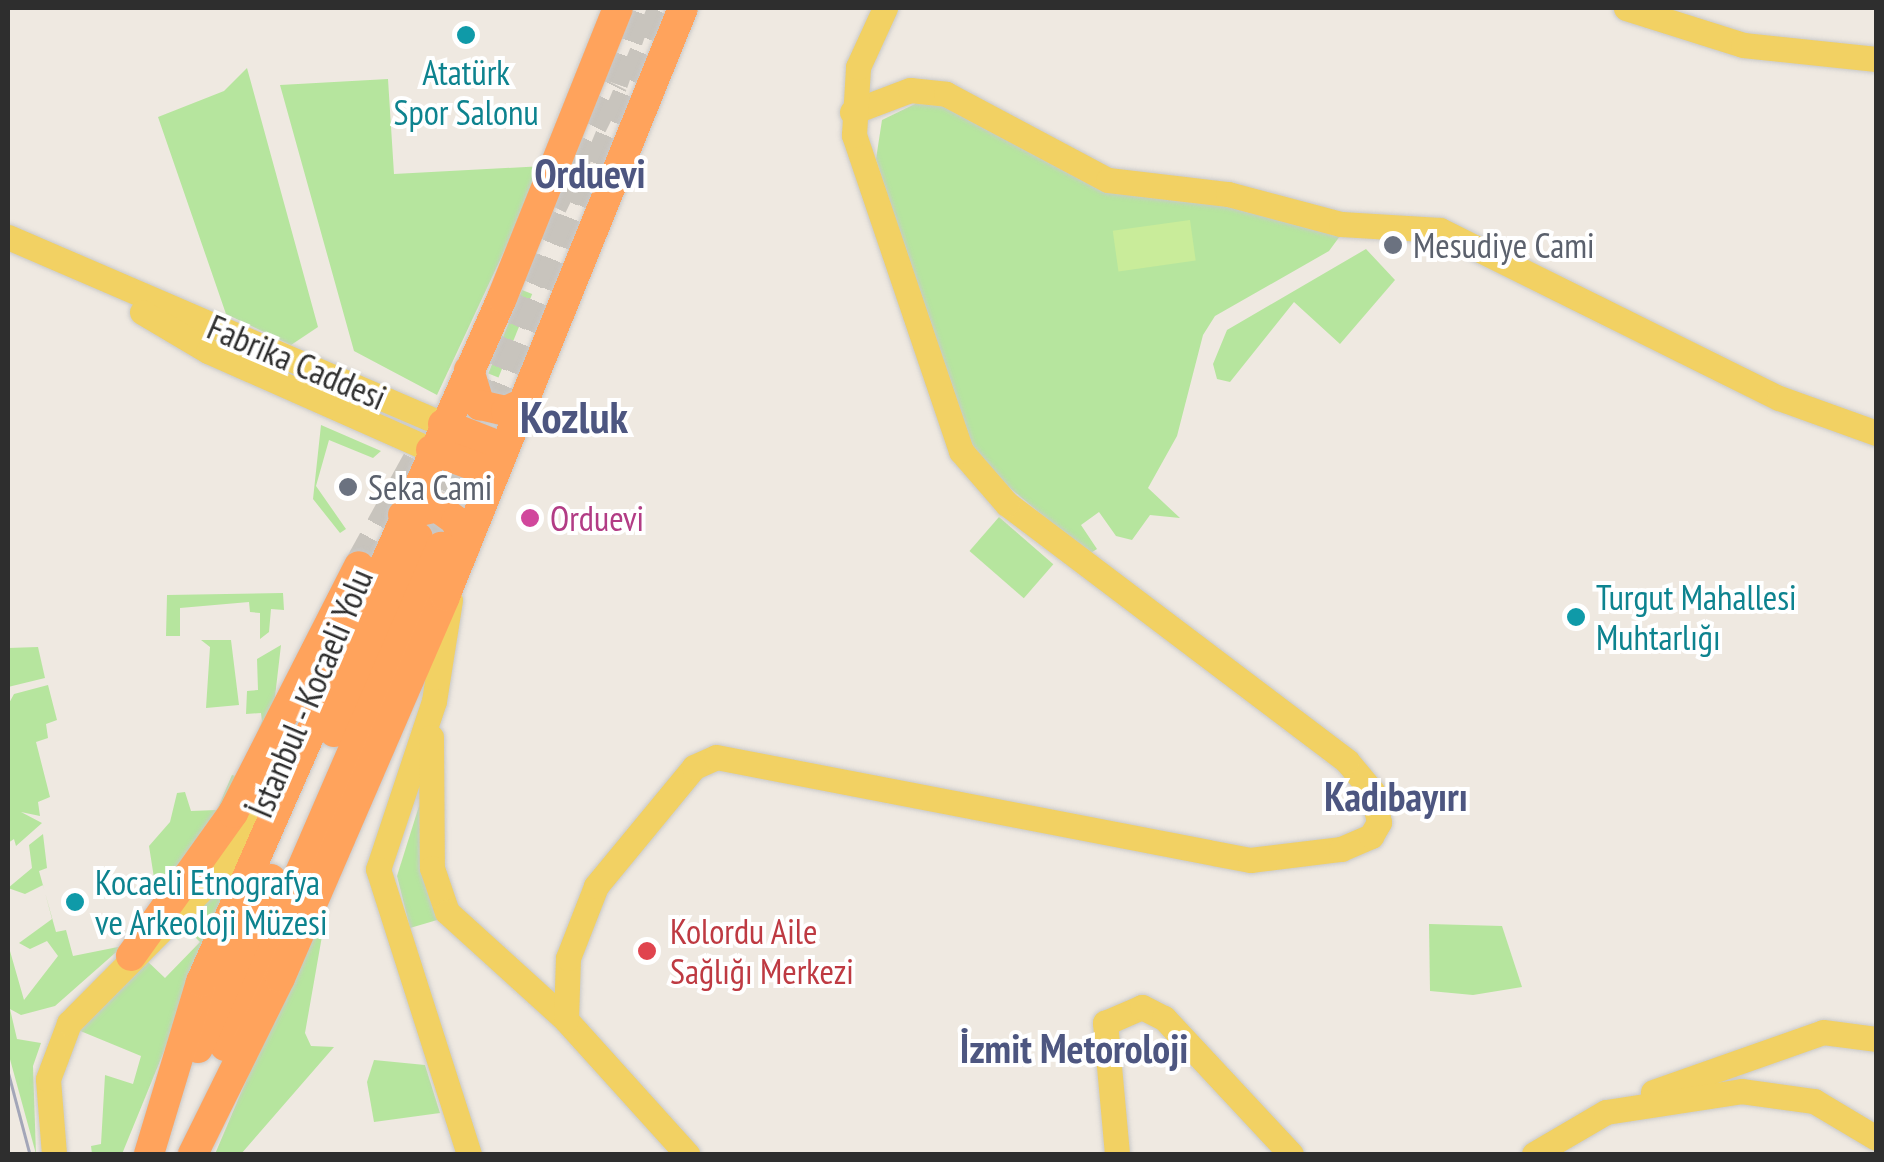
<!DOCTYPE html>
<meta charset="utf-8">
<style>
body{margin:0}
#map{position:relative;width:1884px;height:1162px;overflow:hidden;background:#efe9e1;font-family:"PT Sans Narrow",sans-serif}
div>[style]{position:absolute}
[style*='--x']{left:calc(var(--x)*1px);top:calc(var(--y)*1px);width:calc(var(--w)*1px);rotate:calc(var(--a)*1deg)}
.green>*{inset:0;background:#b6e59e;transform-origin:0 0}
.pitch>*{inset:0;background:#c9ec9a;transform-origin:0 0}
.highway-tunnel>*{height:30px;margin-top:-15px;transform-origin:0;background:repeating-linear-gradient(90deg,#c8c4bd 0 30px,transparent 0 45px)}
.roads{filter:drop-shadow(0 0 2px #c9c9c9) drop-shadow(0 0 2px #c9c9c9)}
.major>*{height:25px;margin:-12.5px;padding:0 12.5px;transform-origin:12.5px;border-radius:12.5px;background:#f2d163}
.highway>*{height:30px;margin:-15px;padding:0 15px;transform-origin:15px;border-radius:15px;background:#ffa35c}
.tram>*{height:2.5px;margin:-1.25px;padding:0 1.25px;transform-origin:1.25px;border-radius:1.25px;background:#a3a6b8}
.dots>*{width:28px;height:28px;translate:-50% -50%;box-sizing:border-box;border:5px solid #fff;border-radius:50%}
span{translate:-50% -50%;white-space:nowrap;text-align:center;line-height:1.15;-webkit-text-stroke:8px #fff;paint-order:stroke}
.culture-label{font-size:35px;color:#0d838f}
.left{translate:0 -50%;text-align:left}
.worship-label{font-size:35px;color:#5b616d}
.street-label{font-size:35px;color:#2e2e2e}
.hotel-label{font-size:35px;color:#b23c85}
.health-label{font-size:35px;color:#be3a42}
.quarter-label{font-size:40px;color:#4d5680;font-weight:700}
.district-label{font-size:45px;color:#4d5680;font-weight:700}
.frame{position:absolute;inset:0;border:10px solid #2e2e2e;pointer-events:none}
</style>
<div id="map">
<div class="green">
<i style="clip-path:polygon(247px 68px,318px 327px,291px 345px,226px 314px,158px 117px,224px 91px)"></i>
<i style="clip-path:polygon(388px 79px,394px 174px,544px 166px,437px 395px,354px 351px,280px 85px)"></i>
<i style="clip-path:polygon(921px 101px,949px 106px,1098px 188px,1227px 203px,1340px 236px,1329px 251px,1215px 316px,1203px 335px,1177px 436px,1148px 488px,1180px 518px,1150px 515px,1132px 540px,1116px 536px,1099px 512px,1081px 525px,1097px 549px,1089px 554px,986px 468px,959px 422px,876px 159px,882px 120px)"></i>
<i style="clip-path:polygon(1366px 249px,1395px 280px,1340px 344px,1294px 302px,1230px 382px,1217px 379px,1213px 364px,1227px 330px)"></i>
<i style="left:522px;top:290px;width:11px;height:90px;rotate:22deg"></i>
<i style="clip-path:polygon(321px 425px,381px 451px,373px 458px,329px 440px,316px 486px,346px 529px,340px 533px,313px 499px)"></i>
<i style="left:999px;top:517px;width:72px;height:45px;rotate:41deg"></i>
<i style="clip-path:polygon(283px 593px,284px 610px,271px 609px,269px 632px,260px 639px,260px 613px,250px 612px,249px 602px,180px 608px,180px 636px,166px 636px,167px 595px)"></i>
<i style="clip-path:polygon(201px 640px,231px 640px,239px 705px,206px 708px,210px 647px)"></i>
<i style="clip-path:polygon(281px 645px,273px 714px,247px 758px,262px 721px,261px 713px,246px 714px,247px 691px,258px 690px,257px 659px)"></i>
<i style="clip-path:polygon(38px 647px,45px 678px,8px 687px,8px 648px)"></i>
<i style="clip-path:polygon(48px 685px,57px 720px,46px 724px,48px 738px,36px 742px,50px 797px,38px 802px,40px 816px,21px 812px,42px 823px,16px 846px,14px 839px,8px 843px,8px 705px,14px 694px)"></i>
<i style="clip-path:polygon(232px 775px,243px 778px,157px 897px,149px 846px,170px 822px,177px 793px,185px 792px,191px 811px,217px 810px)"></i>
<i style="clip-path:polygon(420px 803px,444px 918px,410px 928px,397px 876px)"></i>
<i style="clip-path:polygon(43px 834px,47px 868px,39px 871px,56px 932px,66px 930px,73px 956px,123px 946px,55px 1006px,21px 1015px,10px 1009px,17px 1039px,41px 1043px,33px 1066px,36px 1154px,8px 1052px,8px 944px,24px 1000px,58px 956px,47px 941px,30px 949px,19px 943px,52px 919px,43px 885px,25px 894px,8px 888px,32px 868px,29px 845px)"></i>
<i style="clip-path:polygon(239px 868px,122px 1154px,92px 1154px,91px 1146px,101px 1144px,105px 1075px,133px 1084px,141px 1056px,78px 1030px,145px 959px,165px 978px,200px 942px,181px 923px)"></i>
<i style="clip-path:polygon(316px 916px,325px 919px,305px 1033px,311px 1046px,334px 1047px,241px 1154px,215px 1154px)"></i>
<i style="clip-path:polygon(1429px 924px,1502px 926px,1522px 987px,1473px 995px,1430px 991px)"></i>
<i style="clip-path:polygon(374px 1060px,425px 1065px,440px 1113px,374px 1122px,367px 1082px)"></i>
</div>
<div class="pitch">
<i style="left:1190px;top:220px;width:41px;height:78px;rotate:82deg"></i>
</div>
<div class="highway-tunnel">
<i style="--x:552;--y:206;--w:137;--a:-63.6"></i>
<i style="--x:613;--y:83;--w:79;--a:-70.9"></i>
<i style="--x:421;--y:530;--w:369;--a:-66.5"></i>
<i style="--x:444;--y:539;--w:574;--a:-67.59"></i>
<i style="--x:359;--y:566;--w:132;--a:-61.1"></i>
</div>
<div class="roads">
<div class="major">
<i style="--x:1626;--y:8;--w:123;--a:17.5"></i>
<i style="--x:1743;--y:45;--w:134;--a:6"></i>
<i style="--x:852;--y:112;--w:62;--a:-20.8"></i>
<i style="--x:910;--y:90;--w:36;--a:6"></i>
<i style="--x:946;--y:94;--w:183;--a:28"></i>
<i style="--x:1108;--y:180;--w:121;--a:6.7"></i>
<i style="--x:1228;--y:194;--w:117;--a:14.9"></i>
<i style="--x:1341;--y:224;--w:99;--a:3.5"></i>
<i style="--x:1440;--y:230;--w:378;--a:26.4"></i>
<i style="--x:1779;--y:398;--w:103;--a:19.8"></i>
<i style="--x:8;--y:237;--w:473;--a:23.3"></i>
<i style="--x:142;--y:312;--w:77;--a:30.6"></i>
<i style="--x:208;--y:351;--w:244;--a:23.9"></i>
<i style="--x:450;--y:600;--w:102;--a:99"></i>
<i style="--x:434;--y:701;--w:177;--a:108.4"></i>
<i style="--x:378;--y:869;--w:299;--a:72.3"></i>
<i style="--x:431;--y:737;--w:131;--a:89.6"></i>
<i style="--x:432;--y:868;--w:46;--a:71.2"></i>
<i style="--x:447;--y:912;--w:161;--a:42.2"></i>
<i style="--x:566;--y:1020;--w:181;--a:47.9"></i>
<i style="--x:566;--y:1020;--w:62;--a:-88.2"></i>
<i style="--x:568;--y:958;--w:77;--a:-68.7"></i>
<i style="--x:596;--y:886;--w:154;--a:-50.5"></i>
<i style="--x:694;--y:767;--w:24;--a:-24"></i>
<i style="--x:716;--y:757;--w:544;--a:10.92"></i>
<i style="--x:1250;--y:860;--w:92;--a:-6.9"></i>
<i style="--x:1341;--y:849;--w:33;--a:-23"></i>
<i style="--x:1371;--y:836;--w:16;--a:-60"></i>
<i style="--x:1379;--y:822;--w:32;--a:-103"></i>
<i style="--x:1372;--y:791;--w:39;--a:-130"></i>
<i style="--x:1347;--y:761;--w:426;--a:-142.9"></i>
<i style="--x:1007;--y:504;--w:70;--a:-131"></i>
<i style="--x:961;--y:451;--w:334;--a:-108.7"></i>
<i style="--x:854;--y:135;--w:68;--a:-86.6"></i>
<i style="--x:858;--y:67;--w:65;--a:-65.4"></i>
<i style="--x:1653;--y:1092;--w:180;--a:-19.4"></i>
<i style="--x:1823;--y:1032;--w:53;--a:7.5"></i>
<i style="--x:54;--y:1154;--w:75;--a:-94.6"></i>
<i style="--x:48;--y:1079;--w:60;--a:-69.4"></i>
<i style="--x:69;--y:1023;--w:217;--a:-45.2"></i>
<i style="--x:222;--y:869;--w:76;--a:-56.3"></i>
<i style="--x:1117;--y:1154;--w:132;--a:-95.2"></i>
<i style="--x:1105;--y:1023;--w:40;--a:-23.4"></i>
<i style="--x:1142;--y:1007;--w:25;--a:27"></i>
<i style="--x:1164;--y:1018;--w:186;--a:47"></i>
<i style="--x:1534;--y:1154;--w:83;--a:-30.3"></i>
<i style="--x:1606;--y:1112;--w:137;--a:-8.8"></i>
<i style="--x:1741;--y:1091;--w:74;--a:7.8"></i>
<i style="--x:1814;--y:1101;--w:72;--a:30.8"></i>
</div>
<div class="highway">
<i style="--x:469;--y:370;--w:37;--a:73"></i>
<i style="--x:480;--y:405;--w:27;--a:13"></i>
<i style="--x:506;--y:411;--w:19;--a:-25"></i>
<i style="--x:443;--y:424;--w:66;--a:21.5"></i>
<i style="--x:431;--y:450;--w:67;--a:20.1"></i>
<i style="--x:403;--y:515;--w:35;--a:-13"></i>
<i style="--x:437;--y:507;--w:24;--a:36"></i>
<i style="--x:456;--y:521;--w:27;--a:70"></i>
<i style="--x:334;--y:732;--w:212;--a:-66.7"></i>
<i style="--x:131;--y:956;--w:176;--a:-54.5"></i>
<i style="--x:233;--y:813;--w:277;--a:-63"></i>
<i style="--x:225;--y:1046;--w:544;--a:-66.59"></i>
<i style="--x:198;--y:1048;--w:184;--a:-66.6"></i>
<i style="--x:149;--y:1154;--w:180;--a:-73.2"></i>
<i style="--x:201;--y:982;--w:747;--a:-66.25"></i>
<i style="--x:502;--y:298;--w:312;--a:-68.2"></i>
<i style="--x:193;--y:1154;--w:196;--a:-63.7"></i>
<i style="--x:280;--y:978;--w:416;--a:-66.6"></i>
<i style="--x:445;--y:596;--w:634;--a:-67.96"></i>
</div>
</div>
<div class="tram">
<i style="--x:8;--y:1071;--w:86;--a:75.2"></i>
</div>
<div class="dots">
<i style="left:466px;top:35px;background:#0f9aa8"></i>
<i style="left:1393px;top:245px;background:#6b7280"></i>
<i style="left:348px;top:487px;background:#6b7280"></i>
<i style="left:530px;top:518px;background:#d1479c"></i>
<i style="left:1576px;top:617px;background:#0f9aa8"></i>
<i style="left:75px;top:902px;background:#0f9aa8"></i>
<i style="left:647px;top:951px;background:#e0444e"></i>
</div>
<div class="culture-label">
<span style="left:466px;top:92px">Atatürk<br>Spor Salonu</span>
<span class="left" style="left:1596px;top:617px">Turgut Mahallesi<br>Muhtarlığı</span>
<span class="left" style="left:95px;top:902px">Kocaeli Etnografya<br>ve Arkeoloji Müzesi</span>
</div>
<div class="worship-label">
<span class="left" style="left:1413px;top:245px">Mesudiye Cami</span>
<span class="left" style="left:368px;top:487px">Seka Cami</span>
</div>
<div class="street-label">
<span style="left:297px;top:362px;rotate:23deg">Fabrika Caddesi</span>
<span style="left:310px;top:693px;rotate:-67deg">İstanbul - Kocaeli Yolu</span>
</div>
<div class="hotel-label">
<span class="left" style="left:550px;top:518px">Orduevi</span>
</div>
<div class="health-label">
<span class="left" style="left:670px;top:951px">Kolordu Aile<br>Sağlığı Merkezi</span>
</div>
<div class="quarter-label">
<span style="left:590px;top:173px">Orduevi</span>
<span style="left:1396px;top:796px">Kadıbayırı</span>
<span style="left:1074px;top:1048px">İzmit Metoroloji</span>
</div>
<div class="district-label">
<span style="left:574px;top:417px">Kozluk</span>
</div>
<div class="frame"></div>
</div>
